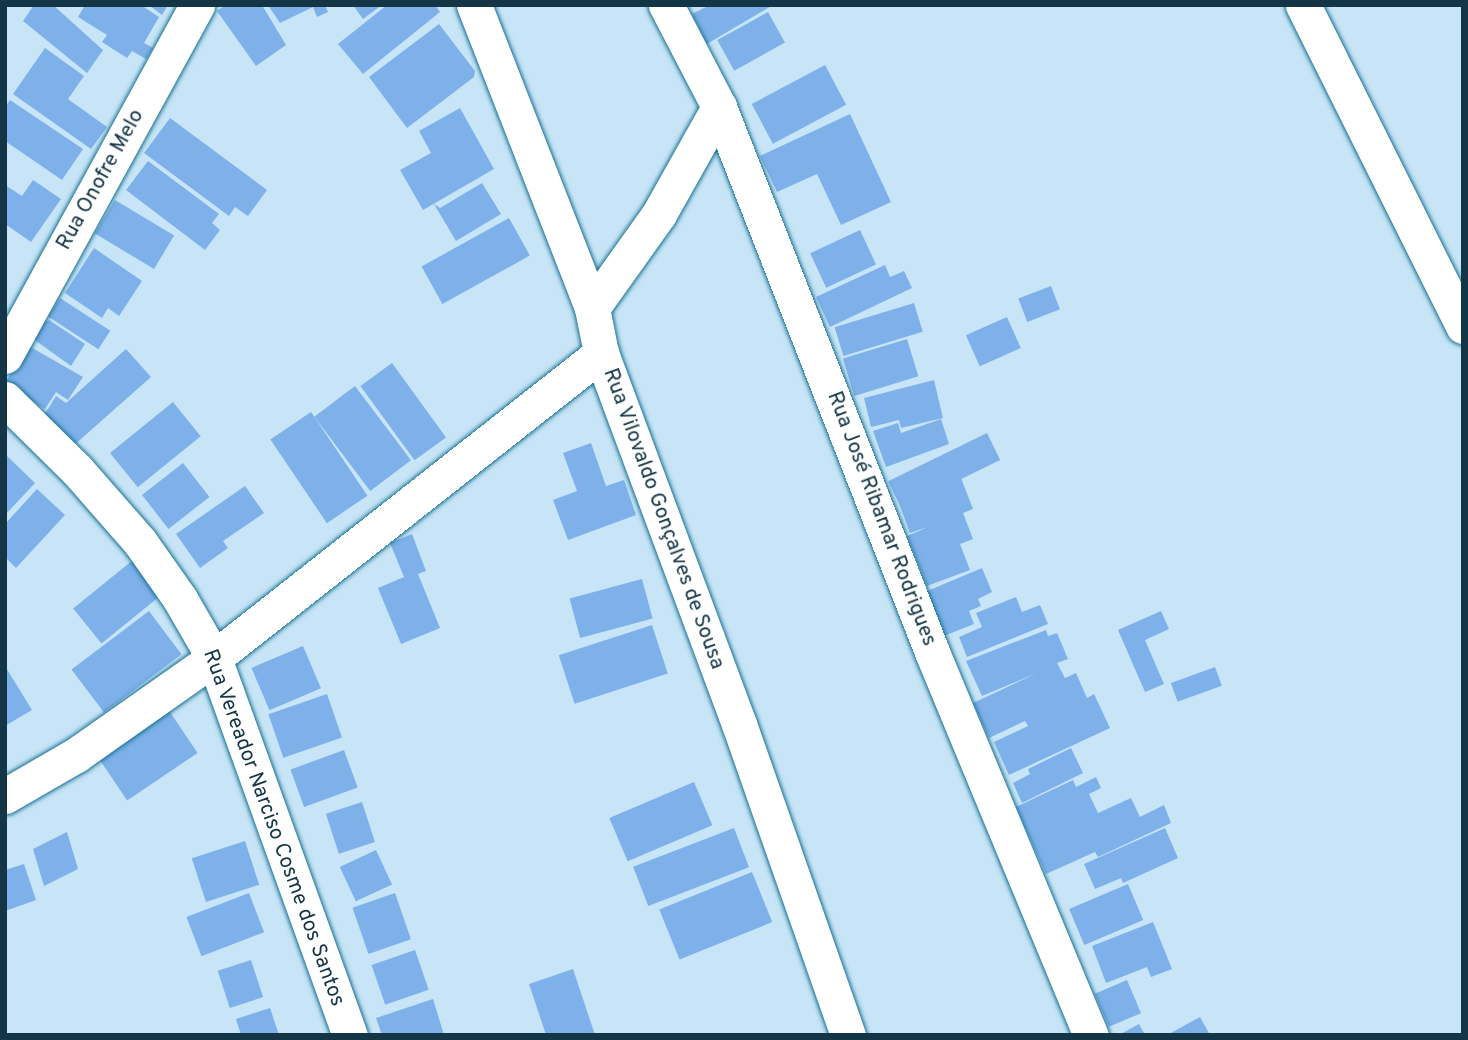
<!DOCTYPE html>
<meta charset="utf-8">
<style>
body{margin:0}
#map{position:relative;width:1468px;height:1040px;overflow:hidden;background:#c7e5f6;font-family:Overpass,sans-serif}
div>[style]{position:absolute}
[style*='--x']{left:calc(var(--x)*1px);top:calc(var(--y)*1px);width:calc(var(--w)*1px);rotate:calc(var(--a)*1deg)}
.building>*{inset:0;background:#7eb1e9;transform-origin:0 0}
.roads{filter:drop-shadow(0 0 2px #157094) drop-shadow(0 0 2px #157094)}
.street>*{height:35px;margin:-17.5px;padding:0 17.5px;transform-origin:17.5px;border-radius:17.5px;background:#fff}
span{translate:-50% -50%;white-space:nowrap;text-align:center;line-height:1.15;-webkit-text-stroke:5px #fff;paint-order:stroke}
.street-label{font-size:21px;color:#133545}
.frame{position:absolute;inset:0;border:7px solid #133545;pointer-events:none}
</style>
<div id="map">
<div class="building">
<i style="clip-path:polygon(34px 5px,53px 5px,103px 50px,87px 73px,23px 21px)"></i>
<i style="clip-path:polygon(85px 5px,141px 5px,159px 17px,144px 43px,153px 48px,146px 59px,132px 51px,127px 58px,102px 42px,107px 35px,78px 17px)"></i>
<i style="clip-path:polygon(149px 5px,168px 5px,162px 15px)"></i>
<i style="clip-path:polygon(226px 5px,262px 5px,286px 45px,256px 66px,217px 11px)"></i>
<i style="clip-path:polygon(268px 5px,325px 5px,328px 12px,317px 17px,313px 7px,280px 23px)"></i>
<i style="clip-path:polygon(353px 5px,382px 5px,363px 19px)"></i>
<i style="clip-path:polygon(387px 5px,435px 5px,440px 12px,363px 74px,338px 44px)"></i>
<i style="clip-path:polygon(710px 5px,773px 5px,707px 44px,692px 14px)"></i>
<i style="left:768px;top:12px;width:35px;height:58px;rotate:61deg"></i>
<i style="clip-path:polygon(439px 24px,475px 71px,474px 77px,407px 128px,369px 77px)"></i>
<i style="clip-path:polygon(45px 48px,84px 76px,68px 99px,107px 127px,91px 149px,13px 94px)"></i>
<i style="left:825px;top:65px;width:45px;height:83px;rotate:62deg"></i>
<i style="clip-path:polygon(10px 100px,83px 149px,62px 180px,5px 141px,5px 107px)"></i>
<i style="clip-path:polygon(460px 108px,494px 169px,423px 210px,400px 170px,431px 153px,419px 131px)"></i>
<i style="clip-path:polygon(850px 114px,891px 202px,841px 225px,817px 174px,777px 192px,760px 156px)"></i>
<i style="clip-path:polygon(170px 118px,267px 190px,248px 216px,235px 207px,229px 216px,144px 153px)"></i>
<i style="clip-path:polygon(148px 161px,219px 214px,212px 223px,220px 230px,205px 250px,126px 190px)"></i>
<i style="clip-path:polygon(33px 180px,61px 199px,31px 242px,5px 224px,5px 185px,22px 196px)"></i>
<i style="clip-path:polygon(482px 183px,501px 214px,456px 241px,434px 204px,440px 208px)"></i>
<i style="left:115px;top:200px;width:69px;height:39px;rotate:31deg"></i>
<i style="left:509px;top:218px;width:43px;height:100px;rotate:61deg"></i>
<i style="left:860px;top:230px;width:38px;height:55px;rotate:65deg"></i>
<i style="clip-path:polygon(94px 248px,142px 281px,119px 316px,108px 308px,102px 318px,65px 293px)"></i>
<i style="clip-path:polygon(885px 265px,890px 277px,904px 271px,912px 288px,830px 327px,816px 297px)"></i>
<i style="left:1051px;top:286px;width:25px;height:35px;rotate:69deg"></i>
<i style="left:60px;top:298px;width:60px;height:22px;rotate:33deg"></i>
<i style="left:914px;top:303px;width:30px;height:83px;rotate:73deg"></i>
<i style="left:1007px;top:317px;width:34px;height:45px;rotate:66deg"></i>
<i style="clip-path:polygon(49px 320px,85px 344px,71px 366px,32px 338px,39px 326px)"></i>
<i style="left:907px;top:339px;width:39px;height:67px;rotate:73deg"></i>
<i style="clip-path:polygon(27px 345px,83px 377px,68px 400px,56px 392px,45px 409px,5px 383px)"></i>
<i style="clip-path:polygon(126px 349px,151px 377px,73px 446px,45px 414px,56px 396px,66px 403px)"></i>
<i style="left:392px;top:363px;width:92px;height:39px;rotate:54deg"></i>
<i style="clip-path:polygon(934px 380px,943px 418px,901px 428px,899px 420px,871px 427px,864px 398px)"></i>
<i style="left:355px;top:386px;width:93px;height:51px;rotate:53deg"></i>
<i style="left:173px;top:402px;width:44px;height:81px;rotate:51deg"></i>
<i style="left:311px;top:412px;width:101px;height:49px;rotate:56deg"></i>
<i style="clip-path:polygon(941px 419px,949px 444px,886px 467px,873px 431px,898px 423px,901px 433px)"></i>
<i style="left:987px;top:433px;width:30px;height:110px;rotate:64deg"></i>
<i style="clip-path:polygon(591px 443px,606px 486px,624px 480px,636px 515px,568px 540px,553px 500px,577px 491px,563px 453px)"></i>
<i style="clip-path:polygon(7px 456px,35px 483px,5px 515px,5px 458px)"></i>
<i style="left:183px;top:463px;width:43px;height:52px;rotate:52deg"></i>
<i style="clip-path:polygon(961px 478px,973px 509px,963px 513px,973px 539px,960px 544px,970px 570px,927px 586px,907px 536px,928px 527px,910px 533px,899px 503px)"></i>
<i style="clip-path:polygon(245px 486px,264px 513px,223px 541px,228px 548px,200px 568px,176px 534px)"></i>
<i style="clip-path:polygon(37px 489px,65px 515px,16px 568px,5px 557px,5px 524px)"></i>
<i style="clip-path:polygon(412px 534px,426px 571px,418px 574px,440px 628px,401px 644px,378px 588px,404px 577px,390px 543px)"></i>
<i style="left:133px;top:560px;width:45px;height:77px;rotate:51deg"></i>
<i style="clip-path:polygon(982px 568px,992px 592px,978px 599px,981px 606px,969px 611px,974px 624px,944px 636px,925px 592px)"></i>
<i style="left:642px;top:579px;width:41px;height:75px;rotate:75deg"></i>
<i style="clip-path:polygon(1016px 597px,1022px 612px,1040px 605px,1048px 624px,967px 657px,959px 637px,982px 627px,976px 613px)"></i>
<i style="left:149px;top:611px;width:54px;height:97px;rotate:53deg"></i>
<i style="clip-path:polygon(1161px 611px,1169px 629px,1145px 640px,1164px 684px,1145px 692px,1118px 630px)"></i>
<i style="left:652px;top:625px;width:51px;height:98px;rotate:72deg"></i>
<i style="clip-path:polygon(1046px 630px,1048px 636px,1057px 633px,1068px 659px,1057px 663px,1065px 678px,1076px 673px,1087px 698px,1094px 694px,1110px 728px,1009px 775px,994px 742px,1028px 726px,1025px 721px,989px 738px,973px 703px,1037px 673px,982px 696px,966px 661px)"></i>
<i style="left:303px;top:646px;width:46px;height:56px;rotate:67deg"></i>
<i style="clip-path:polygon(5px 666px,32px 710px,5px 726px)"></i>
<i style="left:1215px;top:667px;width:20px;height:47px;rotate:70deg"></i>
<i style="left:327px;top:694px;width:46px;height:62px;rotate:71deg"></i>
<i style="left:168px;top:709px;width:53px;height:85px;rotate:56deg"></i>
<i style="clip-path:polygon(1071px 748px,1083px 773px,1022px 803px,1013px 783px,1030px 774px,1028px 769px)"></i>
<i style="left:344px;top:750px;width:40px;height:57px;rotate:70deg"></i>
<i style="clip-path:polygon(1096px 777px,1101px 788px,1089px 794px,1098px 813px,1131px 798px,1140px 817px,1164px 805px,1171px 823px,1098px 857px,1095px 852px,1046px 874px,1016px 807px,1073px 780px,1076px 787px)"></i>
<i style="left:694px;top:782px;width:47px;height:92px;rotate:67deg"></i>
<i style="left:362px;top:802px;width:42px;height:38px;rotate:72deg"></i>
<i style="left:734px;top:828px;width:42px;height:108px;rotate:69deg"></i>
<i style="clip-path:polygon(1165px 828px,1178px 858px,1123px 883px,1121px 878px,1095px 889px,1084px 864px)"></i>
<i style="clip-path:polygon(67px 832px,78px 869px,44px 886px,33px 849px)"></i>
<i style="left:245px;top:841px;width:46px;height:56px;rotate:72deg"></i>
<i style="left:376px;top:850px;width:38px;height:40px;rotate:65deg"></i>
<i style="clip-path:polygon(24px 864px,36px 900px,5px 911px,5px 870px)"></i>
<i style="left:752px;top:872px;width:54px;height:100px;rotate:68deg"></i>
<i style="left:1128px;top:884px;width:39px;height:64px;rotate:67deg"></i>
<i style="left:249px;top:893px;width:42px;height:67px;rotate:69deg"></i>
<i style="left:395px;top:893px;width:49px;height:45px;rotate:71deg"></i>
<i style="clip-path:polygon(1153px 922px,1172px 969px,1151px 977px,1147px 967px,1106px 983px,1092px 946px)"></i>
<i style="left:415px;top:950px;width:42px;height:46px;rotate:71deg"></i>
<i style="left:251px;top:960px;width:39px;height:35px;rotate:72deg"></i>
<i style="clip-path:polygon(573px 969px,595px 1035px,546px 1035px,529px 984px)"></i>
<i style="left:1127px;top:980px;width:36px;height:35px;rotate:67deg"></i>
<i style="clip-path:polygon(433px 999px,444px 1035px,382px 1035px,376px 1018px)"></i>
<i style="clip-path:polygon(270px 1008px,279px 1035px,241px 1035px,236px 1019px)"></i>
<i style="clip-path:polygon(1200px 1017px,1210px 1035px,1167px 1035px)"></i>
<i style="clip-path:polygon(1139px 1024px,1145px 1035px,1119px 1035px)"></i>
</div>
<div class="roads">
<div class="street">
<i style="--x:474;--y:5;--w:325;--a:68.7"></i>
<i style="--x:592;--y:308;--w:46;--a:78.7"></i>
<i style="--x:601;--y:353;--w:396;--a:69.6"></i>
<i style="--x:739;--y:724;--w:330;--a:70.7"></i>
<i style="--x:666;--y:5;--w:115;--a:62.5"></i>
<i style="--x:719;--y:107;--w:585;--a:68.65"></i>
<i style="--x:932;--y:652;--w:415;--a:67.5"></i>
<i style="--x:1303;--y:5;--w:359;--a:63.5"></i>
<i style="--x:592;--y:308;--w:115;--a:-54.5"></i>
<i style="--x:659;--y:214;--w:123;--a:-60.7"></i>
<i style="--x:5;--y:356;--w:400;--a:-61.3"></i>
<i style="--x:5;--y:399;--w:101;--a:44.6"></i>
<i style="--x:77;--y:470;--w:96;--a:48.8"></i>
<i style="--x:140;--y:542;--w:70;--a:54.9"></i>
<i style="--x:180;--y:599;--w:68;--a:60"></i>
<i style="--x:214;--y:658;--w:401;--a:70.2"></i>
<i style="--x:5;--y:796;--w:82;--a:-30"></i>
<i style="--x:76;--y:755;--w:169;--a:-35.1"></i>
<i style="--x:214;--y:658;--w:493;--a:-38.2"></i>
</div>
</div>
<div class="street-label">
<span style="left:101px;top:180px;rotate:-61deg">Rua Onofre Melo</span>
<span style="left:663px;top:519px;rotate:70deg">Rua Vilovaldo Gonçalves de Sousa</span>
<span style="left:881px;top:519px;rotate:69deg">Rua José Ribamar Rodrigues</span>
<span style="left:273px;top:828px;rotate:70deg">Rua Vereador Narciso Cosme dos Santos</span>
</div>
<div class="frame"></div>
</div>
